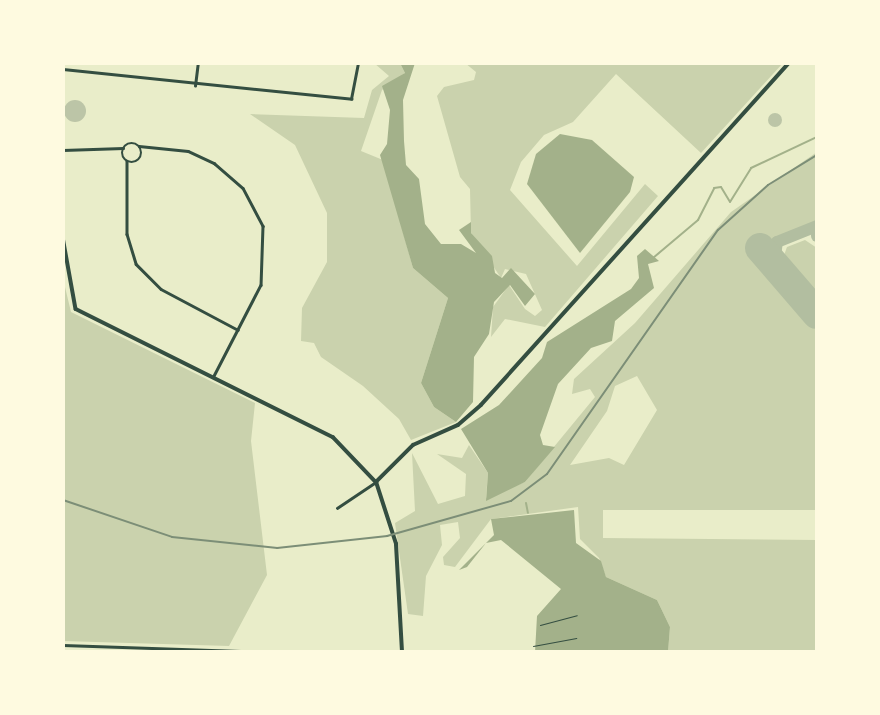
<!DOCTYPE html>
<style>
body{margin:0}
#map{position:relative;width:880px;height:715px;overflow:hidden;background:#e9edc9;font-family:"Open Sans",sans-serif}
div>[style]{position:absolute}
[style*='--x']{left:calc(var(--x)*1px);top:calc(var(--y)*1px);width:calc(var(--w)*1px);rotate:calc(var(--a)*1deg)}
.green>*{inset:0;background:#cad2ad}
.water>*{inset:0;background:#a3b18a}
.stream>*{height:2px;margin:-1px;padding:0 1px;transform-origin:1px;border-radius:1px;background:#a3b18a}
.taxiway>*{height:12px;margin:-6px;padding:0 6px;transform-origin:6px;border-radius:6px;background:#b2bea0}
.runway>*{height:30px;margin:-15px;padding:0 15px;transform-origin:15px;border-radius:15px;background:#b2bea0}
.building>*{inset:0;background:#bcc5a7}
.round{border-radius:50%}
.path>*{height:1px;margin:-0.5px;padding:0 0.5px;transform-origin:0.5px;border-radius:0.5px;background:#344e41}
.minor>*{height:2.5px;margin:-1.25px;padding:0 1.25px;transform-origin:1.25px;border-radius:1.25px;background:#344e41}
.minor>.ring{margin:-1.25px;padding:0;box-sizing:content-box;background:none;border:2.5px solid #344e41;border-radius:50%}
.tertiary>*{height:3.5px;margin:-1.75px;padding:0 1.75px;transform-origin:1.75px;border-radius:1.75px;background:#344e41}
.secondary>*{height:3.5px;margin:-1.75px;padding:0 1.75px;transform-origin:1.75px;border-radius:1.75px;background:#344e41}
.rail>*{height:2px;margin:-1px;padding:0 1px;transform-origin:1px;border-radius:1px;background:#7c8e77}
span{translate:-50% -50%;white-space:nowrap;text-align:center;line-height:1.15;-webkit-text-stroke:6px #fefae0;paint-order:stroke}
.frame{position:absolute;inset:0;border:65px solid #fefae0;pointer-events:none}
</style>
<div id="map">
<div class="green">
<i style="clip-path:polygon(374px 63px,400px 63px,405px 73px,382px 90px,361px 151px,383px 160px,413px 268px,448px 298px,421px 383px,434px 407px,456px 422px,411px 440px,399px 419px,363px 386px,321px 357px,314px 343px,301px 341px,302px 308px,327px 262px,327px 213px,295px 145px,250px 114px,364px 118px,372px 90px,389px 76px)"></i>
<i style="clip-path:polygon(465px 63px,783px 63px,701px 153px,616px 74px,573px 122px,544px 135px,521px 162px,510px 190px,577px 266px,645px 184px,658px 196px,545px 327px,505px 319px,491px 337px,493px 307px,509px 285px,525px 309px,535px 316px,542px 310px,526px 274px,505px 269px,501px 278px,471px 233px,470px 189px,460px 177px,437px 96px,444px 87px,474px 80px,476px 72px)"></i>
<i style="clip-path:polygon(evenodd,817px 152px,817px 221px,771px 239px,753px 254px,817px 328px,817px 510px,603px 510px,603px 538px,817px 540px,817px 652px,668px 652px,670px 627px,657px 600px,606px 577px,599px 558px,580px 539px,578px 507px,491px 519px,455px 567px,444px 565px,443px 557px,460px 538px,458px 522px,440px 525px,442px 545px,426px 576px,423px 616px,408px 614px,395px 523px,415px 511px,412px 453px,438px 504px,465px 496px,466px 474px,437px 454px,462px 458px,469px 445px,488px 473px,486px 498px,525px 482px,595px 397px,590px 389px,572px 394px,574px 379px,635px 323px,731px 212px,817px 152px,637px 376px,657px 410px,624px 465px,609px 458px,570px 465px,607px 411px,615px 386px,637px 376px)"></i>
<i style="clip-path:polygon(805px 240px,817px 248px,817px 299px,783px 258px,787px 247px)"></i>
<i style="clip-path:polygon(65px 287px,71px 312px,255px 403px,251px 441px,267px 575px,229px 646px,63px 641px)"></i>
</div>
<div class="water">
<i style="clip-path:polygon(400px 63px,415px 63px,403px 100px,404px 141px,406px 165px,419px 179px,425px 224px,441px 244px,461px 244px,476px 253px,459px 230px,471px 222px,471px 233px,492px 256px,495px 273px,502px 278px,511px 268px,535px 294px,525px 306px,510px 285px,494px 302px,489px 334px,474px 357px,473px 402px,456px 422px,434px 407px,421px 383px,448px 298px,413px 268px,380px 155px,387px 144px,390px 110px,382px 86px,405px 73px)"></i>
<i style="clip-path:polygon(560px 134px,592px 140px,634px 177px,630px 192px,580px 253px,527px 184px,536px 154px)"></i>
<i style="clip-path:polygon(645px 249px,659px 261px,648px 264px,654px 288px,615px 321px,612px 341px,591px 348px,558px 384px,540px 435px,543px 445px,555px 447px,525px 482px,486px 501px,488px 473px,461px 429px,499px 405px,542px 358px,547px 342px,631px 289px,639px 278px,637px 256px)"></i>
<i style="clip-path:polygon(574px 510px,576px 543px,601px 561px,606px 577px,657px 600px,670px 627px,668px 652px,535px 652px,537px 616px,561px 589px,501px 540px,486px 543px,467px 567px,459px 570px,494px 535px,491px 519px)"></i>
</div>
<div class="stream">
<i style="--x:653;--y:258;--w:59;--a:-40.2"></i>
<i style="--x:698;--y:220;--w:36;--a:-63"></i>
<i style="--x:714;--y:188;--w:7;--a:-8"></i>
<i style="--x:721;--y:187;--w:17;--a:59"></i>
<i style="--x:730;--y:202;--w:40;--a:-58"></i>
<i style="--x:751;--y:168;--w:73;--a:-25.2"></i>
<i style="--x:526;--y:503;--w:10;--a:79"></i>
</div>
<div class="taxiway">
<i style="--x:817;--y:235;--w:1;--a:90"></i>
<i style="--x:774;--y:265;--w:23;--a:-83"></i>
<i style="--x:777;--y:242;--w:43;--a:-21.8"></i>
</div>
<div class="runway">
<i style="--x:760;--y:248;--w:87;--a:49.2"></i>
</div>
<div class="building">
<i class="round" style="left:64px;top:100px;width:22px;height:22px"></i>
<i class="round" style="left:768px;top:113px;width:14px;height:14px"></i>
</div>
<div class="path">
<i style="--x:540;--y:625;--w:38;--a:-15"></i>
<i style="--x:533;--y:646;--w:44;--a:-10.5"></i>
</div>
<div class="minor">
<i style="--x:63;--y:69;--w:290;--a:5.9"></i>
<i style="--x:351;--y:99;--w:37;--a:-79"></i>
<i style="--x:195;--y:86;--w:23;--a:-83"></i>
<i class="ring" style="left:122px;top:143px;width:17.5px;height:17.5px"></i>
<i style="--x:139;--y:146;--w:49;--a:5.8"></i>
<i style="--x:188;--y:151;--w:29;--a:25"></i>
<i style="--x:214;--y:163;--w:38;--a:41"></i>
<i style="--x:243;--y:188;--w:43;--a:62.2"></i>
<i style="--x:263;--y:226;--w:59;--a:91.9"></i>
<i style="--x:261;--y:285;--w:102;--a:117.3"></i>
<i style="--x:63;--y:150;--w:60;--a:-1.9"></i>
<i style="--x:127;--y:161;--w:73;--a:90"></i>
<i style="--x:127;--y:234;--w:31;--a:73"></i>
<i style="--x:136;--y:264;--w:35;--a:45"></i>
<i style="--x:161;--y:289;--w:87;--a:28"></i>
<i style="--x:337;--y:508;--w:47;--a:-33.7"></i>
<i style="--x:63;--y:645;--w:211;--a:1.9"></i>
</div>
<div class="tertiary">
<i style="--x:63;--y:237;--w:73;--a:79.8"></i>
<i style="--x:76;--y:309;--w:287;--a:26.5"></i>
<i style="--x:333;--y:437;--w:62;--a:46.3"></i>
</div>
<div class="secondary">
<i style="--x:402;--y:652;--w:108;--a:-93.2"></i>
<i style="--x:396;--y:544;--w:65;--a:-107.9"></i>
<i style="--x:376;--y:482;--w:52;--a:-45"></i>
<i style="--x:413;--y:445;--w:49;--a:-24"></i>
<i style="--x:458;--y:425;--w:30;--a:-41"></i>
<i style="--x:481;--y:405;--w:460;--a:-48"></i>
</div>
<div class="rail">
<i style="--x:63;--y:500;--w:115;--a:18.7"></i>
<i style="--x:172;--y:537;--w:106;--a:6"></i>
<i style="--x:277;--y:548;--w:111;--a:-6.2"></i>
<i style="--x:387;--y:536;--w:129;--a:-15.8"></i>
<i style="--x:511;--y:501;--w:45;--a:-36.9"></i>
<i style="--x:547;--y:474;--w:298;--a:-55"></i>
<i style="--x:718;--y:230;--w:67;--a:-42"></i>
<i style="--x:768;--y:185;--w:57;--a:-31.5"></i>
</div>
<div class="frame"></div>
</div>
